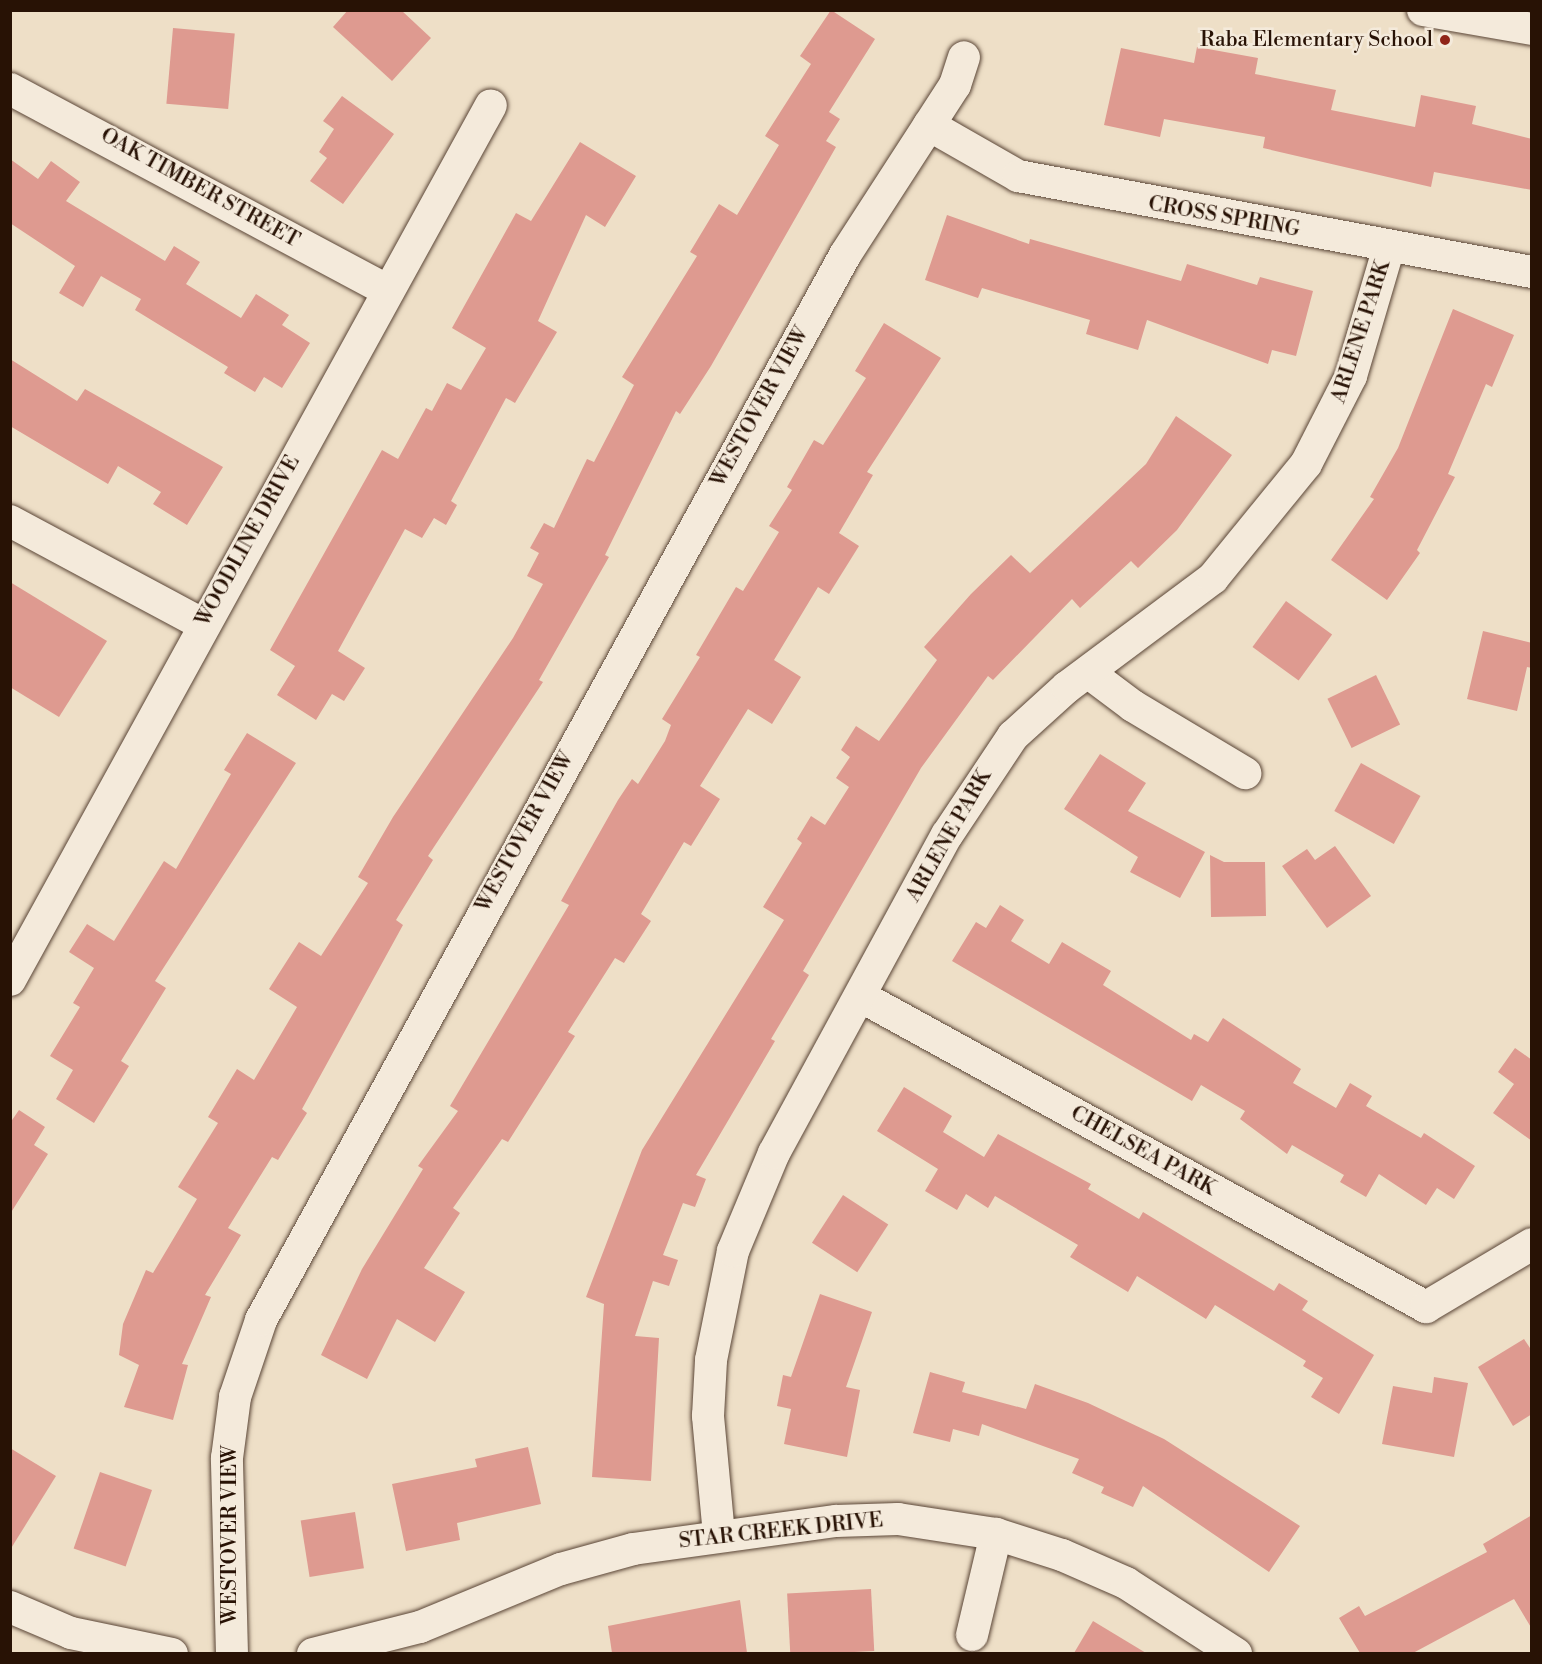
<!DOCTYPE html>
<style>
body{margin:0}
#map{position:relative;width:1542px;height:1664px;overflow:hidden;background:#eedfc7;font-family:"Libre Bodoni",serif}
div>[style]{position:absolute}
[style*='--x']{left:calc(var(--x)*1px);top:calc(var(--y)*1px);width:calc(var(--w)*1px);rotate:calc(var(--a)*1deg)}
.building>*{inset:0;background:#de9a90;transform-origin:0 0}
.roads{filter:drop-shadow(0 0 2px #5a4536) drop-shadow(0 0 2px #5a4536)}
.minor>*{height:32px;margin:-16px;padding:0 16px;transform-origin:16px;border-radius:16px;background:#f4eadb}
.dots>*{width:16px;height:16px;translate:-50% -50%;box-sizing:border-box;border:3px solid #f4eadb;border-radius:50%}
span{translate:-50% -50%;white-space:nowrap;text-align:center;line-height:1.15;-webkit-text-stroke:5px #f4eadb;paint-order:stroke}
.poi-label{font-size:21px;color:#281205}
.right{translate:-100% -50%;text-align:right}
.street-label{font-size:21px;color:#281205}
.frame{position:absolute;inset:0;border:12px solid #281205;pointer-events:none}
</style>
<div id="map">
<div class="building">
<i style="clip-path:polygon(348px 10px,401px 10px,431px 38px,392px 81px,333px 27px)"></i>
<i style="clip-path:polygon(831px 10px,875px 39px,829px 112px,840px 119px,826px 141px,836px 147px,711px 366px,680px 414px,676px 411px,605px 555px,609px 557px,539px 680px,543px 682px,428px 856px,433px 860px,396px 920px,403px 925px,302px 1109px,307px 1113px,278px 1160px,272px 1157px,228px 1228px,241px 1235px,205px 1295px,211px 1297px,182px 1364px,188px 1365px,173px 1420px,124px 1407px,139px 1365px,119px 1355px,123px 1324px,146px 1270px,153px 1273px,197px 1199px,178px 1187px,218px 1123px,208px 1117px,237px 1069px,254px 1080px,297px 1007px,269px 989px,299px 942px,321px 956px,368px 883px,358px 877px,393px 817px,513px 638px,543px 584px,527px 576px,539px 553px,530px 548px,544px 523px,554px 528px,587px 459px,594px 462px,634px 385px,622px 377px,697px 256px,690px 252px,719px 204px,737px 215px,779px 145px,765px 136px,811px 64px,800px 56px)"></i>
<i style="left:173px;top:28px;width:62px;height:76px;rotate:5deg"></i>
<i style="clip-path:polygon(1197px 47px,1258px 58px,1255px 74px,1336px 90px,1331px 110px,1415px 127px,1421px 95px,1476px 106px,1472px 124px,1532px 139px,1532px 190px,1434px 172px,1431px 187px,1263px 148px,1265px 137px,1164px 119px,1160px 137px,1104px 125px,1121px 48px,1194px 63px)"></i>
<i style="clip-path:polygon(342px 96px,394px 134px,343px 204px,310px 181px,327px 158px,319px 152px,334px 129px,323px 121px)"></i>
<i style="clip-path:polygon(580px 142px,636px 176px,605px 227px,586px 215px,538px 321px,557px 332px,515px 403px,506px 398px,451px 501px,457px 505px,446px 525px,434px 518px,422px 538px,405px 529px,338px 651px,365px 668px,344px 701px,332px 694px,316px 720px,277px 695px,295px 666px,270px 650px,382px 450px,398px 459px,426px 408px,432px 411px,447px 383px,461px 390px,486px 348px,452px 328px,516px 213px,531px 221px)"></i>
<i style="clip-path:polygon(10px 159px,38px 179px,51px 161px,80px 182px,66px 201px,165px 261px,174px 246px,200px 262px,186px 284px,241px 318px,256px 294px,289px 315px,282px 325px,310px 343px,282px 388px,264px 377px,255px 392px,224px 373px,228px 367px,135px 310px,141px 299px,101px 276px,83px 307px,59px 293px,75px 266px,10px 223px)"></i>
<i style="clip-path:polygon(947px 215px,1029px 244px,1030px 239px,1181px 281px,1187px 264px,1257px 285px,1260px 277px,1313px 291px,1296px 356px,1272px 350px,1268px 364px,1147px 320px,1138px 350px,1086px 334px,1090px 320px,982px 288px,978px 298px,925px 280px)"></i>
<i style="clip-path:polygon(1453px 309px,1514px 335px,1492px 387px,1486px 384px,1448px 474px,1455px 477px,1417px 550px,1420px 553px,1387px 600px,1331px 560px,1374px 499px,1370px 497px,1398px 448px)"></i>
<i style="clip-path:polygon(884px 323px,941px 358px,867px 472px,873px 475px,839px 533px,859px 546px,829px 594px,818px 587px,774px 660px,801px 677px,772px 724px,748px 709px,700px 786px,720px 799px,691px 846px,684px 842px,641px 914px,651px 921px,624px 963px,615px 958px,568px 1032px,575px 1036px,508px 1142px,502px 1139px,453px 1208px,460px 1213px,424px 1268px,465px 1292px,435px 1342px,397px 1319px,367px 1379px,321px 1355px,362px 1269px,423px 1169px,418px 1166px,458px 1111px,450px 1106px,569px 905px,561px 901px,618px 800px,632px 779px,638px 784px,665px 741px,671px 725px,662px 719px,700px 657px,696px 655px,736px 587px,743px 591px,779px 532px,769px 526px,792px 490px,787px 487px,814px 440px,823px 445px,866px 378px,855px 371px)"></i>
<i style="clip-path:polygon(10px 359px,77px 401px,85px 389px,223px 467px,187px 525px,153px 504px,161px 492px,118px 466px,108px 484px,10px 426px)"></i>
<i style="clip-path:polygon(1176px 416px,1232px 455px,1177px 530px,1138px 568px,1131px 561px,1080px 608px,1072px 599px,993px 680px,988px 676px,921px 768px,803px 971px,809px 975px,771px 1039px,775px 1041px,696px 1175px,706px 1179px,695px 1207px,683px 1203px,663px 1255px,678px 1260px,669px 1286px,653px 1281px,635px 1336px,659px 1338px,651px 1481px,592px 1477px,604px 1304px,586px 1297px,642px 1150px,784px 920px,763px 907px,802px 843px,797px 839px,811px 816px,825px 825px,849px 787px,836px 778px,850px 757px,841px 750px,856px 726px,879px 741px,937px 660px,924px 647px,971px 594px,1011px 555px,1030px 573px,1146px 464px)"></i>
<i style="clip-path:polygon(10px 582px,107px 641px,59px 717px,10px 687px)"></i>
<i style="left:1286px;top:601px;width:57px;height:57px;rotate:36deg"></i>
<i style="clip-path:polygon(1483px 631px,1532px 643px,1532px 668px,1527px 667px,1517px 711px,1467px 699px)"></i>
<i style="left:1376px;top:675px;width:55px;height:54px;rotate:64deg"></i>
<i style="clip-path:polygon(247px 733px,296px 763px,155px 981px,166px 988px,121px 1061px,129px 1066px,94px 1123px,56px 1099px,73px 1070px,50px 1056px,80px 1007px,73px 1003px,94px 968px,69px 952px,87px 924px,114px 941px,164px 861px,176px 869px,231px 774px,224px 770px)"></i>
<i style="clip-path:polygon(1100px 754px,1146px 783px,1128px 811px,1205px 852px,1180px 898px,1130px 872px,1138px 857px,1064px 809px)"></i>
<i style="left:1361px;top:763px;width:68px;height:55px;rotate:29deg"></i>
<i style="clip-path:polygon(1335px 846px,1371px 896px,1327px 928px,1282px 866px,1307px 849px,1315px 860px)"></i>
<i style="clip-path:polygon(1210px 855px,1224px 862px,1265px 862px,1266px 916px,1211px 917px)"></i>
<i style="clip-path:polygon(1000px 905px,1024px 920px,1011px 941px,1049px 964px,1062px 942px,1111px 971px,1103px 985px,1191px 1040px,1194px 1034px,1208px 1042px,1223px 1018px,1301px 1069px,1293px 1083px,1336px 1108px,1350px 1083px,1372px 1096px,1366px 1106px,1421px 1138px,1424px 1133px,1475px 1166px,1454px 1199px,1437px 1188px,1426px 1205px,1379px 1174px,1366px 1197px,1340px 1182px,1344px 1175px,1292px 1145px,1287px 1154px,1240px 1119px,1245px 1111px,1201px 1085px,1192px 1101px,952px 961px,976px 922px,986px 928px)"></i>
<i style="clip-path:polygon(1515px 1048px,1532px 1060px,1532px 1141px,1493px 1113px,1514px 1084px,1498px 1072px)"></i>
<i style="clip-path:polygon(904px 1087px,952px 1116px,943px 1132px,984px 1157px,998px 1134px,1091px 1184px,1088px 1189px,1139px 1219px,1143px 1212px,1274px 1291px,1279px 1283px,1308px 1301px,1302px 1310px,1374px 1355px,1339px 1414px,1311px 1397px,1323px 1378px,1303px 1366px,1306px 1361px,1215px 1305px,1206px 1319px,1137px 1276px,1128px 1292px,1070px 1257px,1078px 1245px,995px 1196px,988px 1208px,966px 1194px,957px 1210px,925px 1191px,938px 1169px,877px 1131px)"></i>
<i style="clip-path:polygon(19px 1110px,45px 1127px,34px 1145px,48px 1154px,10px 1214px,10px 1123px)"></i>
<i style="left:843px;top:1195px;width:54px;height:57px;rotate:33deg"></i>
<i style="clip-path:polygon(820px 1294px,872px 1312px,846px 1387px,860px 1390px,847px 1457px,784px 1444px,791px 1409px,777px 1406px,783px 1375px,791px 1377px)"></i>
<i style="clip-path:polygon(1524px 1339px,1532px 1351px,1532px 1414px,1513px 1426px,1478px 1367px)"></i>
<i style="clip-path:polygon(930px 1372px,965px 1382px,962px 1392px,1026px 1409px,1035px 1384px,1088px 1403px,1164px 1439px,1300px 1526px,1269px 1572px,1143px 1486px,1133px 1507px,1101px 1493px,1104px 1487px,1072px 1473px,1079px 1459px,982px 1424px,979px 1436px,953px 1429px,950px 1442px,913px 1433px)"></i>
<i style="clip-path:polygon(1434px 1377px,1468px 1383px,1454px 1457px,1382px 1444px,1393px 1386px,1432px 1393px)"></i>
<i style="clip-path:polygon(528px 1447px,541px 1504px,457px 1523px,460px 1540px,406px 1551px,392px 1484px,477px 1467px,475px 1459px)"></i>
<i style="clip-path:polygon(10px 1448px,56px 1476px,10px 1550px)"></i>
<i style="left:100px;top:1472px;width:55px;height:81px;rotate:19deg"></i>
<i style="left:355px;top:1512px;width:57px;height:55px;rotate:81deg"></i>
<i style="clip-path:polygon(1532px 1515px,1532px 1629px,1514px 1599px,1413px 1653px,1360px 1653px,1339px 1618px,1359px 1606px,1365px 1616px,1400px 1598px,1487px 1552px,1483px 1544px)"></i>
<i style="left:871px;top:1589px;width:62px;height:84px;rotate:87deg"></i>
<i style="clip-path:polygon(740px 1600px,747px 1653px,612px 1653px,608px 1626px)"></i>
<i style="clip-path:polygon(1093px 1621px,1146px 1653px,1074px 1653px)"></i>
</div>
<div class="roads">
<div class="minor">
<i style="--x:1423;--y:10;--w:111;--a:9.9"></i>
<i style="--x:10;--y:89;--w:427;--a:28.1"></i>
<i style="--x:929;--y:125;--w:103;--a:29.8"></i>
<i style="--x:1018;--y:176;--w:523;--a:10.58"></i>
<i style="--x:10;--y:521;--w:218;--a:28.2"></i>
<i style="--x:1089;--y:673;--w:55;--a:36.9"></i>
<i style="--x:1133;--y:706;--w:131;--a:30.9"></i>
<i style="--x:10;--y:980;--w:998;--a:-61.2"></i>
<i style="--x:860;--y:996;--w:646;--a:28.79"></i>
<i style="--x:1426;--y:1307;--w:123;--a:-30.7"></i>
<i style="--x:719;--y:1535;--w:120;--a:-95.3"></i>
<i style="--x:708;--y:1416;--w:56;--a:-86.9"></i>
<i style="--x:711;--y:1360;--w:111;--a:-78.6"></i>
<i style="--x:733;--y:1251;--w:106;--a:-67.3"></i>
<i style="--x:774;--y:1153;--w:362;--a:-61.5"></i>
<i style="--x:947;--y:835;--w:119;--a:-56.3"></i>
<i style="--x:1013;--y:736;--w:73;--a:-42.2"></i>
<i style="--x:1067;--y:687;--w:182;--a:-36.7"></i>
<i style="--x:1213;--y:578;--w:147;--a:-50.8"></i>
<i style="--x:1306;--y:464;--w:99;--a:-62.9"></i>
<i style="--x:1351;--y:376;--w:134;--a:-73.6"></i>
<i style="--x:10;--y:1607;--w:66;--a:23.1"></i>
<i style="--x:71;--y:1633;--w:103;--a:11.7"></i>
<i style="--x:972;--y:1635;--w:104;--a:-76.6"></i>
<i style="--x:232;--y:1654;--w:196;--a:-91.5"></i>
<i style="--x:227;--y:1458;--w:62;--a:-82.5"></i>
<i style="--x:235;--y:1397;--w:81;--a:-71.3"></i>
<i style="--x:261;--y:1320;--w:1215;--a:-61.26"></i>
<i style="--x:845;--y:255;--w:202;--a:-57.1"></i>
<i style="--x:955;--y:85;--w:29;--a:-72"></i>
<i style="--x:313;--y:1654;--w:110;--a:-14.2"></i>
<i style="--x:420;--y:1627;--w:152;--a:-22.4"></i>
<i style="--x:561;--y:1569;--w:75;--a:-15.5"></i>
<i style="--x:633;--y:1549;--w:205;--a:-7.9"></i>
<i style="--x:836;--y:1521;--w:62;--a:-1.8"></i>
<i style="--x:898;--y:1519;--w:99;--a:8.7"></i>
<i style="--x:996;--y:1534;--w:69;--a:17.7"></i>
<i style="--x:1062;--y:1555;--w:70;--a:23.6"></i>
<i style="--x:1126;--y:1583;--w:131;--a:32.8"></i>
</div>
</div>
<div class="dots">
<i style="left:1445px;top:40px;background:#8f2418"></i>
</div>
<div class="poi-label">
<span class="right" style="left:1433px;top:40px">Raba Elementary School</span>
</div>
<div class="street-label">
<span style="left:200px;top:188px;rotate:29deg">OAK TIMBER STREET</span>
<span style="left:1224px;top:217px;rotate:10deg">CROSS SPRING</span>
<span style="left:1361px;top:332px;rotate:-72deg">ARLENE PARK</span>
<span style="left:760px;top:407px;rotate:-61deg">WESTOVER VIEW</span>
<span style="left:248px;top:541px;rotate:-61deg">WOODLINE DRIVE</span>
<span style="left:525px;top:832px;rotate:-61deg">WESTOVER VIEW</span>
<span style="left:949px;top:836px;rotate:-60deg">ARLENE PARK</span>
<span style="left:1143px;top:1151px;rotate:29deg">CHELSEA PARK</span>
<span style="left:781px;top:1531px;rotate:-6deg">STAR CREEK DRIVE</span>
<span style="left:230px;top:1535px;rotate:-90deg">WESTOVER VIEW</span>
</div>
<div class="frame"></div>
</div>
